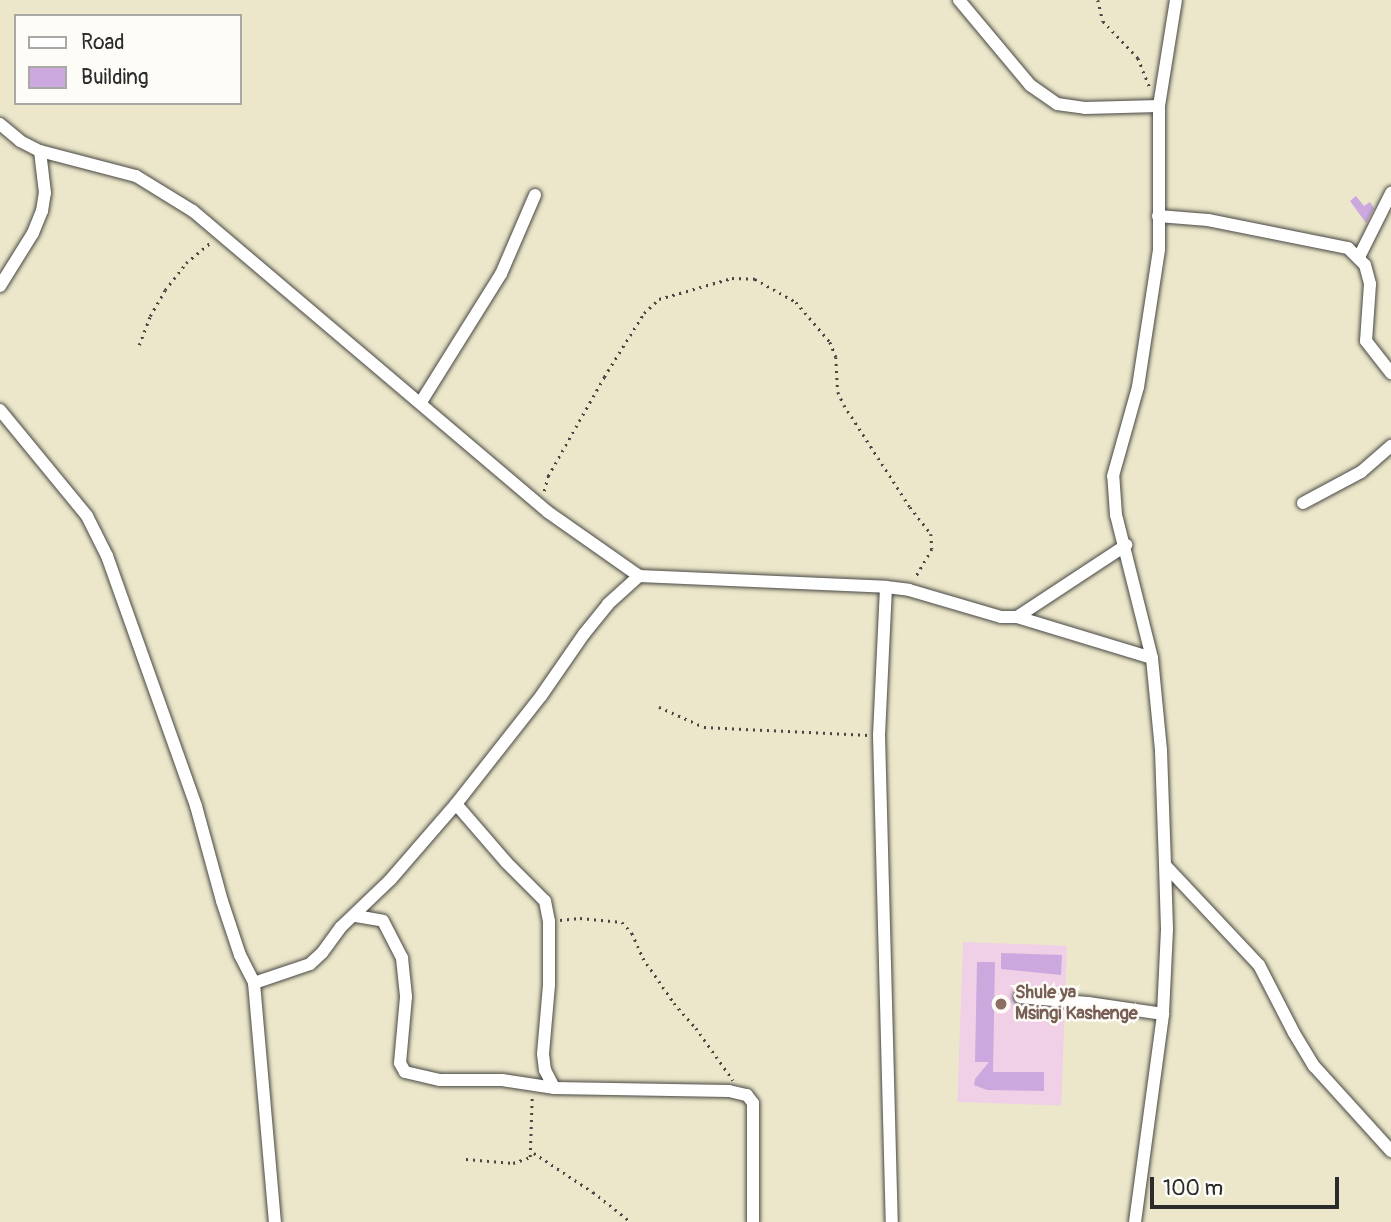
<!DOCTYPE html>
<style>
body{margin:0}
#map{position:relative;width:1391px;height:1222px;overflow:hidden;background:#ece7ca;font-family:Pangolin,sans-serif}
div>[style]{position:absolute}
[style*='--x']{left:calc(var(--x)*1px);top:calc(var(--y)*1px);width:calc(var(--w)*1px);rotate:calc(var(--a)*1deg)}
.built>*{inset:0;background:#efd0e6;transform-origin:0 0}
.building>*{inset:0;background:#cba9de}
.path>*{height:2.5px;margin-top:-1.25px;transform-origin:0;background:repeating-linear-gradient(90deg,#484743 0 2px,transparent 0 7px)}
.roads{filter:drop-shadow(0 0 2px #484743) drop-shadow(0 0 2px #484743)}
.minor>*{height:12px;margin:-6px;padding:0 6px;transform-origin:6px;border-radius:6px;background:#fff}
.dots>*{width:19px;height:19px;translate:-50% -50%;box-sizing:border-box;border:4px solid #fdfcf7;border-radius:50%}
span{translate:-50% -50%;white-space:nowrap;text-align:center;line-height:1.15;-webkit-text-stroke:5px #fdfcf7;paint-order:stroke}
.education-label{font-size:18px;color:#785e54;font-weight:700}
.left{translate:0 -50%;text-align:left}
.legend{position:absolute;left:14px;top:14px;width:228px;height:91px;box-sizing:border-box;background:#fdfcf7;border:2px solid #a9a8a5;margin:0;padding:9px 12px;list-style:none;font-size:21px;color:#2b2b2b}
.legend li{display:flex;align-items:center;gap:14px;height:35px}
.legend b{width:35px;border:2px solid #a9a8a5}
.scale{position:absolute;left:1150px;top:1177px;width:189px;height:32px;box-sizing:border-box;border:4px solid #2b2b2b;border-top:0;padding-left:9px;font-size:21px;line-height:24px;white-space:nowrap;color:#2b2b2b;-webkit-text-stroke:5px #fdfcf7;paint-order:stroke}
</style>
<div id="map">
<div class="built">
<i style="left:963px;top:942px;width:104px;height:160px;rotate:2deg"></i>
</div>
<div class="building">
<i style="clip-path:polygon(1356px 196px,1364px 206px,1370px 202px,1374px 208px,1366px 223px,1350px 201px)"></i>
<i style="clip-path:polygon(1001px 953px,1062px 955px,1061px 975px,1001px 969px)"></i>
<i style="clip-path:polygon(977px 962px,995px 962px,993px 1072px,1044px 1072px,1044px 1091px,987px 1090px,974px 1085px,975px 1079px,989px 1062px,975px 1062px)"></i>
</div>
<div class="path">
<i style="--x:1098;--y:0;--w:22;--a:77"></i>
<i style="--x:1103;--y:21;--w:51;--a:46.6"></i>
<i style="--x:1138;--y:58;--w:32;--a:68"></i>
<i style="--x:139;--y:345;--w:31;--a:-69"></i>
<i style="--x:150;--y:316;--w:30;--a:-60"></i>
<i style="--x:165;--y:290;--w:34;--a:-52"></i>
<i style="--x:186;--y:263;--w:33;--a:-40"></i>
<i style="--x:544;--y:491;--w:16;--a:-75"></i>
<i style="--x:548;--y:476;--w:114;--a:-60.5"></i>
<i style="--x:604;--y:377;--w:75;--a:-58"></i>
<i style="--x:644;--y:313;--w:21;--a:-43"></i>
<i style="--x:659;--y:299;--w:76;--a:-16"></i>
<i style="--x:732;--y:278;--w:23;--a:2"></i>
<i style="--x:755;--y:279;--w:47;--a:29.3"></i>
<i style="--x:796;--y:302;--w:52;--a:49.6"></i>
<i style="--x:830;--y:342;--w:16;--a:68"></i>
<i style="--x:836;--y:357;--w:35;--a:87"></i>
<i style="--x:838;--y:392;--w:14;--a:65"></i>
<i style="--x:844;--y:405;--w:121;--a:57.1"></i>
<i style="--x:910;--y:507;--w:34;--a:52"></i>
<i style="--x:931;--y:534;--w:15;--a:86"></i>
<i style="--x:932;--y:549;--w:34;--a:120"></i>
<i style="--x:659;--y:707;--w:49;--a:24"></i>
<i style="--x:704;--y:727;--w:165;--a:2.8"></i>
<i style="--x:560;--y:920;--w:20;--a:-6"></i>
<i style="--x:580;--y:918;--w:42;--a:5.4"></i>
<i style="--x:622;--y:922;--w:15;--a:48"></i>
<i style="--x:632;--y:933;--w:27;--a:66"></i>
<i style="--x:643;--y:958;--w:55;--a:55.4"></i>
<i style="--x:674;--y:1003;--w:33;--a:49"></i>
<i style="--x:696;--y:1028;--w:64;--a:54.6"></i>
<i style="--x:534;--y:1153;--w:71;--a:33.5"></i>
<i style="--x:593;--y:1192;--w:48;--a:38.3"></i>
<i style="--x:466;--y:1159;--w:47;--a:4.9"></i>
<i style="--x:513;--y:1163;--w:18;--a:-19"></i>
<i style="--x:530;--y:1157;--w:60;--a:-88.1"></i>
</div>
<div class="roads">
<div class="minor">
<i style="--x:959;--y:0;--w:111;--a:50.1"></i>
<i style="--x:1030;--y:85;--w:33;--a:35"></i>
<i style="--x:1057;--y:104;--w:28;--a:8"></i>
<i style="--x:1085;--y:108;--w:74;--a:-1.5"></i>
<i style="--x:0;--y:124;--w:26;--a:40"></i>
<i style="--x:20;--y:141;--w:22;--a:27"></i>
<i style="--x:40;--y:151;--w:99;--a:14.6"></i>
<i style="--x:136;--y:176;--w:67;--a:31.6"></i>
<i style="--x:193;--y:211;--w:465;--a:40.3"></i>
<i style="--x:548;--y:512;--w:111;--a:35.1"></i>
<i style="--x:639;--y:576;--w:247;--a:2.5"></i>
<i style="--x:886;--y:587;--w:23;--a:7"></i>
<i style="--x:909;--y:590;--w:96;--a:16.4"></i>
<i style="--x:1001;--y:617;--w:16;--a:0"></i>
<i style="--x:1017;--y:617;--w:131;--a:-33.4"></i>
<i style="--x:1158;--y:216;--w:50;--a:4.6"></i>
<i style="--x:1208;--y:220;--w:143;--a:11.3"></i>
<i style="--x:1348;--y:248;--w:24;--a:45"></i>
<i style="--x:1365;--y:265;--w:20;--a:75"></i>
<i style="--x:1370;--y:284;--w:57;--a:94"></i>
<i style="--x:1366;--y:341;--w:41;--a:52"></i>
<i style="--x:1359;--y:257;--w:72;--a:-63.4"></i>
<i style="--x:0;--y:286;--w:62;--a:-58.1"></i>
<i style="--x:33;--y:233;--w:24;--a:-68"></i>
<i style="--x:42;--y:211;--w:18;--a:-81"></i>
<i style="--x:45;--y:193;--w:42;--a:-96.8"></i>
<i style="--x:421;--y:402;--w:151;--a:-58"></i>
<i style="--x:501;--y:274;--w:86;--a:-66.7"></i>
<i style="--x:0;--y:410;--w:137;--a:50.6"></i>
<i style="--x:87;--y:516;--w:45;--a:63.4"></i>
<i style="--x:107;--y:556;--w:265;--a:70.4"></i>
<i style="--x:196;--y:806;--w:98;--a:74.7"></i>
<i style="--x:222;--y:901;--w:57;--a:71.6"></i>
<i style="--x:240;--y:955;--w:31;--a:63"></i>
<i style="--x:254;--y:983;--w:240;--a:85"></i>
<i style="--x:1303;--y:503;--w:66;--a:-28.1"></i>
<i style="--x:1361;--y:472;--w:40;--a:-41"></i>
<i style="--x:886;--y:587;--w:148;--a:92.7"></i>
<i style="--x:879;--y:735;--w:487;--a:88.5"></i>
<i style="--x:1017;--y:617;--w:141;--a:16.9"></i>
<i style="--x:456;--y:804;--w:77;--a:49.2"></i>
<i style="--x:506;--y:862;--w:55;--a:45"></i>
<i style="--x:545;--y:901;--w:20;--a:79"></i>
<i style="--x:549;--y:921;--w:64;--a:90"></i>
<i style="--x:549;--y:985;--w:69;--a:95"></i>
<i style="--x:543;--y:1054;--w:16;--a:83"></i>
<i style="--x:545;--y:1070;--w:20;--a:63"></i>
<i style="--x:1165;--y:865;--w:137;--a:46.8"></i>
<i style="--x:1259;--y:965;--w:76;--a:62.8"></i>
<i style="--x:1294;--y:1033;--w:39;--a:59"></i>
<i style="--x:1314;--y:1066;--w:115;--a:47.8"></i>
<i style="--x:356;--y:916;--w:27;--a:10"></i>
<i style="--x:383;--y:921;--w:42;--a:62.8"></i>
<i style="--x:402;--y:958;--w:39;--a:84"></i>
<i style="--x:406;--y:997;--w:66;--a:95.2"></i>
<i style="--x:400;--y:1063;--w:10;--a:61"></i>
<i style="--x:405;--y:1072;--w:36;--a:13"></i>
<i style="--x:440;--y:1080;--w:62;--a:0"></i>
<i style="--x:502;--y:1080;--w:53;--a:8.7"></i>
<i style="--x:554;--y:1088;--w:175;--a:1"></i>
<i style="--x:729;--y:1091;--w:18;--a:13"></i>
<i style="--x:747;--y:1095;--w:10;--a:53"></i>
<i style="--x:753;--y:1103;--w:119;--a:90"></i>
<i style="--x:254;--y:983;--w:59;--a:-18.7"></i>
<i style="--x:310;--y:964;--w:16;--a:-43"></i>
<i style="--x:322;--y:953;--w:32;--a:-54"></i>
<i style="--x:341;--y:927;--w:69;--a:-43.8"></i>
<i style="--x:391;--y:879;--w:99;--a:-49.1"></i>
<i style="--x:456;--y:804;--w:137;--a:-51.8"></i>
<i style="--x:541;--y:696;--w:75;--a:-55.3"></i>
<i style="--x:584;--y:634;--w:38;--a:-51"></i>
<i style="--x:608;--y:604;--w:42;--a:-42.1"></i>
<i style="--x:1020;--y:997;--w:68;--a:5"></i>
<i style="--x:1088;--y:1003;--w:76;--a:8.3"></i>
<i style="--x:1135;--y:1222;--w:210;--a:-82.3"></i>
<i style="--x:1163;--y:1014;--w:85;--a:-87.3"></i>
<i style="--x:1167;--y:929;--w:64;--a:-91.8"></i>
<i style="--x:1165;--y:865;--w:115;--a:-92"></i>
<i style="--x:1161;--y:750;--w:92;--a:-95.6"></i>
<i style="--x:1152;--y:658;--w:147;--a:-104.1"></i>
<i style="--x:1116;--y:515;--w:39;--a:-94"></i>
<i style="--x:1113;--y:476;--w:92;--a:-74.3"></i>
<i style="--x:1138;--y:387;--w:140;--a:-81.3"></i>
<i style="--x:1159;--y:249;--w:143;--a:-90"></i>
<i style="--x:1159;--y:106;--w:107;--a:-80.9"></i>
</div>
</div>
<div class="dots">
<i style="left:1001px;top:1004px;background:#8d6e63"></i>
</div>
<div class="education-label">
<span class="left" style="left:1015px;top:1004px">Shule ya<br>Msingi Kashenge</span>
</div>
<ul class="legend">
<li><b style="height:9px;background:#fff"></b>Road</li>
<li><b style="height:19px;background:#cba9de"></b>Building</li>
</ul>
<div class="scale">100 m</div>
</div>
